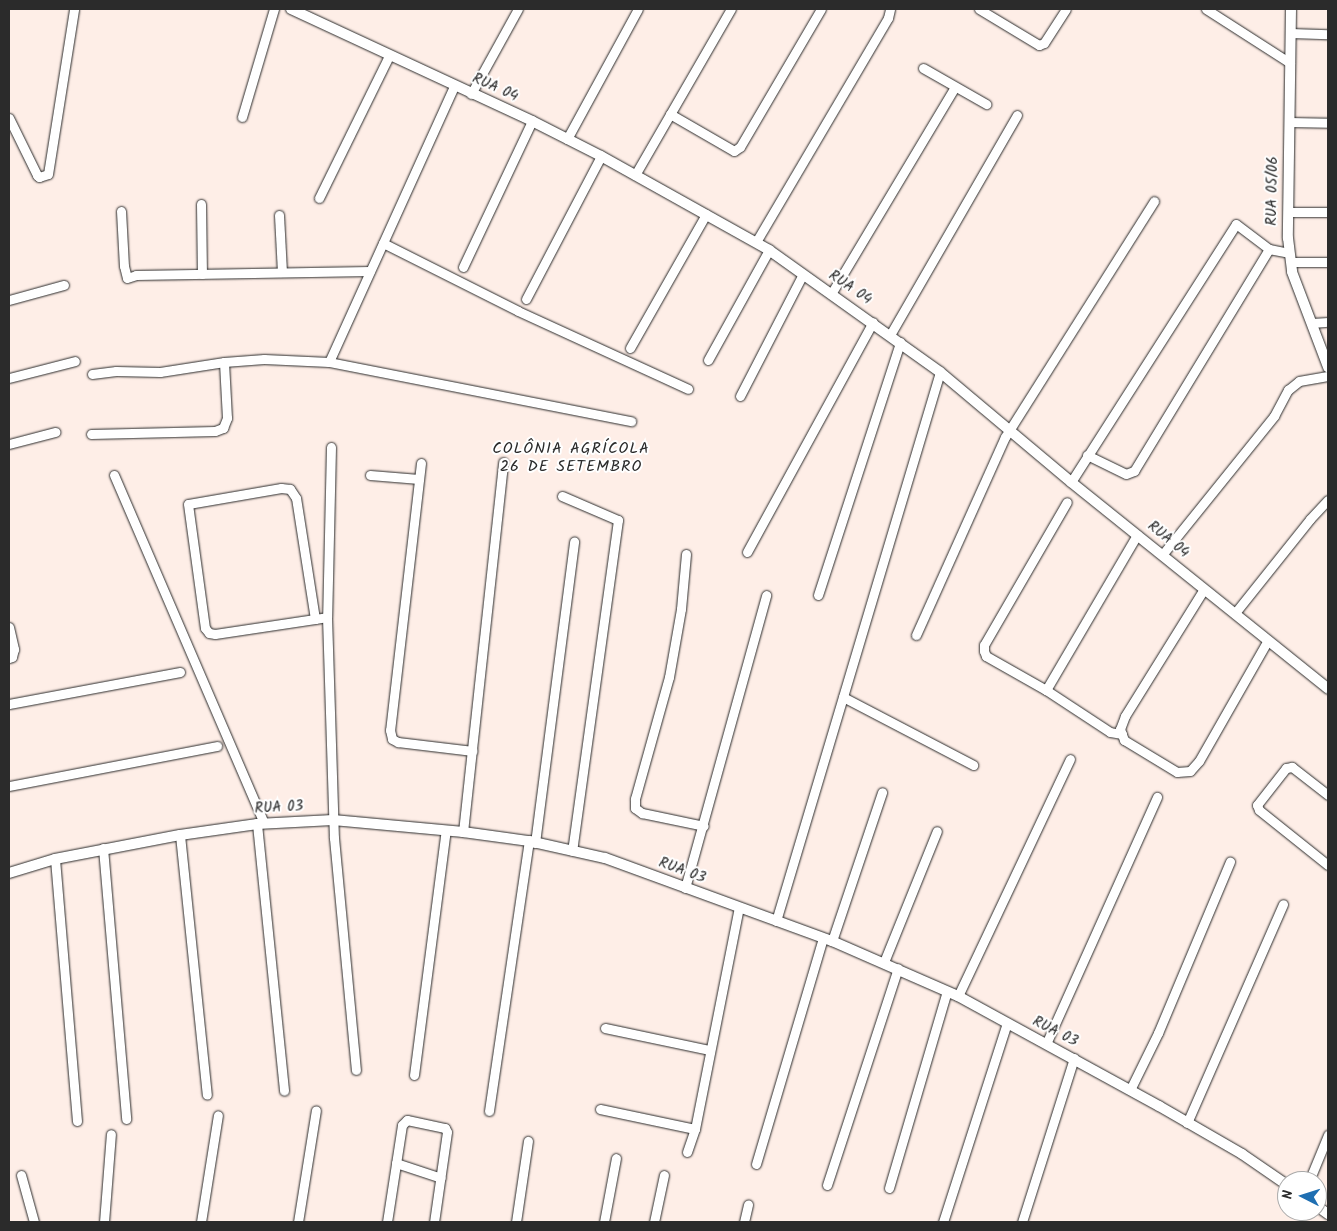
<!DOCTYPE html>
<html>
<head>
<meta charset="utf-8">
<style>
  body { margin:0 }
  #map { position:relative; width:1337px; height:1231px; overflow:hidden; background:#feeee7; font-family:Kalam,sans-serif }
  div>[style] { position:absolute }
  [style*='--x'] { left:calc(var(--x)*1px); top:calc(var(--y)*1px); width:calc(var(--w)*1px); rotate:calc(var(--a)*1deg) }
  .roads { filter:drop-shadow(0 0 1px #2b2b2b) drop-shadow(0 0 1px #2b2b2b) }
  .minor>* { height:9px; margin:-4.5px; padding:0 4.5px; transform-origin:4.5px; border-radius:4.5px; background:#fff }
  .tertiary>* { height:10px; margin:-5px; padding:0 5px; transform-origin:5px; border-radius:5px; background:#fff }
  span { translate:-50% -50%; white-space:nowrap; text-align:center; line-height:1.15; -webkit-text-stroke:4px #fff; paint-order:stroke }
  .street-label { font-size:15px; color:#2b2b2b }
  .neighbourhood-label { font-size:16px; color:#2b2b2b; letter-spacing:1px }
  .frame { position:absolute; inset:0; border:10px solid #2b2b2b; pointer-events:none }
  .north { position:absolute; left:1277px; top:1171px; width:50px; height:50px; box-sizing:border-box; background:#fff; border:1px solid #aaa; border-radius:50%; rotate:275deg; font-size:14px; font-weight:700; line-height:20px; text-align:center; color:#2b2b2b }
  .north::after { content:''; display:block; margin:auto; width:18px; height:22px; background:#1f6fb2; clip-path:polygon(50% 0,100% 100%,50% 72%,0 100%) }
</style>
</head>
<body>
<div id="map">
  <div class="roads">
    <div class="minor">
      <div style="--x:979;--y:9;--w:70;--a:31"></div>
      <div style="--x:1039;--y:45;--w:5;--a:-22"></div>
      <div style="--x:1044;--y:43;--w:40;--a:-57.1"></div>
      <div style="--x:1206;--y:9;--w:100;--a:32.7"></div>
      <div style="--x:1290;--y:33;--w:38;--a:2"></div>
      <div style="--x:923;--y:68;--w:73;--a:29.7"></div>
      <div style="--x:471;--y:94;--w:97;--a:-61.1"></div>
      <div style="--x:670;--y:114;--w:74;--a:30"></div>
      <div style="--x:734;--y:151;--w:7;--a:-34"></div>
      <div style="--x:740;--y:147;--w:160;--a:-59.6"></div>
      <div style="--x:242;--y:117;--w:113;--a:-73.5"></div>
      <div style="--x:9;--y:118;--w:64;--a:63.8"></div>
      <div style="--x:37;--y:175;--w:3;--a:45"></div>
      <div style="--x:39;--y:177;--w:9;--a:-18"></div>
      <div style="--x:48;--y:174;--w:167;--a:-81"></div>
      <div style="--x:1289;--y:122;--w:39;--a:1"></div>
      <div style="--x:567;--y:139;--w:148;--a:-61.4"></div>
      <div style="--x:635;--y:175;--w:192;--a:-60"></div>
      <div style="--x:319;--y:198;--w:158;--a:-63.8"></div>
      <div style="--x:201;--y:204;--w:70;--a:89.2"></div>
      <div style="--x:121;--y:211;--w:55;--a:86.9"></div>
      <div style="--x:124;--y:266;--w:12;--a:76"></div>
      <div style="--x:127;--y:278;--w:9;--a:-18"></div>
      <div style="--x:136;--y:275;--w:234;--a:-1"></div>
      <div style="--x:1288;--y:212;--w:40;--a:0"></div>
      <div style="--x:279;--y:215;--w:57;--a:87"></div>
      <div style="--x:756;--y:242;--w:260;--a:-59.5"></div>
      <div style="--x:888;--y:18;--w:9;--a:-77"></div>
      <div style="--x:383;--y:243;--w:151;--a:26.7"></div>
      <div style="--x:518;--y:311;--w:187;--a:24.6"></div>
      <div style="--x:1291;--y:262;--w:37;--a:0"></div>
      <div style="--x:463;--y:267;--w:161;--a:-64.7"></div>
      <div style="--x:831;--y:294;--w:241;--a:-59.1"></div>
      <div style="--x:526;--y:299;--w:161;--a:-62.3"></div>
      <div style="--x:9;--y:300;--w:57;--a:-15.3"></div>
      <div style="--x:1312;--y:323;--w:16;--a:-4"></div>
      <div style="--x:890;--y:335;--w:254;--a:-60"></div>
      <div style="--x:630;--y:348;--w:154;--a:-60.4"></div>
      <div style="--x:708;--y:360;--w:126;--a:-61"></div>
      <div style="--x:329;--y:362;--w:302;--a:-65.6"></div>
      <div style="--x:92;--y:374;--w:24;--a:-7"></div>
      <div style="--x:116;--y:371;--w:44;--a:1.3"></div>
      <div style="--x:160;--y:372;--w:65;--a:-8.9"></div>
      <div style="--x:224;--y:362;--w:40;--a:-4.3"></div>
      <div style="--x:264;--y:359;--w:65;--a:2.6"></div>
      <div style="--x:329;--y:362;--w:308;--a:11.1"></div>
      <div style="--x:9;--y:378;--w:68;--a:-14.4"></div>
      <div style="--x:740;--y:396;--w:137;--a:-62.7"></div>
      <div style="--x:91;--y:434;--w:124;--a:-1.4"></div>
      <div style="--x:215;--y:431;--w:9;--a:-21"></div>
      <div style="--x:223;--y:428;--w:11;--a:-68"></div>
      <div style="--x:227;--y:418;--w:56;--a:-93.1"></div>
      <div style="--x:9;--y:444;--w:48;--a:-14.6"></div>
      <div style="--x:331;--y:447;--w:170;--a:91.3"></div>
      <div style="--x:327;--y:617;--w:221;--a:88.2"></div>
      <div style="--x:334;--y:838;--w:233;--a:84.6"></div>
      <div style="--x:1087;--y:455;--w:43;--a:26"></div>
      <div style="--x:1126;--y:474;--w:9;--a:-21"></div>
      <div style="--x:1134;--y:471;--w:260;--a:-58.7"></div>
      <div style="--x:421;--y:463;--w:269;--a:96.6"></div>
      <div style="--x:390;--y:730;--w:9;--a:77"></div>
      <div style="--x:392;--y:739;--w:7;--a:27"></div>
      <div style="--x:398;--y:742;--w:75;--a:6.9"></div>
      <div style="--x:114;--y:475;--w:379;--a:66.7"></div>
      <div style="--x:370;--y:475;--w:49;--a:4.7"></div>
      <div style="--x:1071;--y:482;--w:306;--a:-57.4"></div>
      <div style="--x:1236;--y:224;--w:41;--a:37.1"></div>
      <div style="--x:1269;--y:249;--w:20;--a:11"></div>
      <div style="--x:562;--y:496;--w:61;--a:23.2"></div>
      <div style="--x:618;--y:520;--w:334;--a:97.9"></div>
      <div style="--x:747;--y:552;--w:262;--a:-61.3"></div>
      <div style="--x:686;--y:554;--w:55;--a:95.2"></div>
      <div style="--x:681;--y:609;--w:69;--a:100"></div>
      <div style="--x:669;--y:677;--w:127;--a:105.6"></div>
      <div style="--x:635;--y:799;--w:9;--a:90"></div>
      <div style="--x:635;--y:808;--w:9;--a:36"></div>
      <div style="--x:642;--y:813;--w:63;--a:11.8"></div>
      <div style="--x:1162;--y:555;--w:179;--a:-51.1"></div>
      <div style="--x:1274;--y:416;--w:30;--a:-62"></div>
      <div style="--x:1288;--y:390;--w:14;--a:-39"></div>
      <div style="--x:1299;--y:381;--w:29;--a:-10"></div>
      <div style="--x:1204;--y:589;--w:150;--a:121.9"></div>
      <div style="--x:1125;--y:716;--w:14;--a:111"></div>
      <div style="--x:1120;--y:729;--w:12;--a:70"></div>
      <div style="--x:1124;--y:740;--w:62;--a:31.1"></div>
      <div style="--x:1177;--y:772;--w:13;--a:-4"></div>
      <div style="--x:1190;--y:771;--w:13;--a:-48"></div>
      <div style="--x:1199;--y:761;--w:139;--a:-60.3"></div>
      <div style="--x:818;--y:595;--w:266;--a:-72"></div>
      <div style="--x:1235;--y:613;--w:120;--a:-51.4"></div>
      <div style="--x:1310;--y:519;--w:26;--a:-47"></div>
      <div style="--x:315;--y:619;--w:122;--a:-98.9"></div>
      <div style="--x:296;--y:498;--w:11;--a:-124"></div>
      <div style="--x:290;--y:489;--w:9;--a:-174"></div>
      <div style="--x:281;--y:488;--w:94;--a:170.2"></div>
      <div style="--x:188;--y:504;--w:125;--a:82.2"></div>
      <div style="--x:205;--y:628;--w:6;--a:51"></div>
      <div style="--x:209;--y:633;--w:6;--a:9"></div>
      <div style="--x:215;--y:634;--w:101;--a:-8.5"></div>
      <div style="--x:315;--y:619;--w:12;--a:-9"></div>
      <div style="--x:9;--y:627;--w:23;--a:77"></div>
      <div style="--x:14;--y:649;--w:8;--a:104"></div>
      <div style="--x:12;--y:657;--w:3;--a:162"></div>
      <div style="--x:916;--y:635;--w:217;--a:-65.8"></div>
      <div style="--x:1005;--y:437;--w:279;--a:-57.7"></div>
      <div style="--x:1046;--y:690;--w:69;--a:-150.5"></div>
      <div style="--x:986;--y:656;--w:5;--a:-112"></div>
      <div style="--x:984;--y:651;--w:6;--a:-90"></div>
      <div style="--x:984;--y:645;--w:165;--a:-59.9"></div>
      <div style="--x:843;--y:697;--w:147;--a:27.6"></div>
      <div style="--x:9;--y:704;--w:174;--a:-10.6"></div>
      <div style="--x:1122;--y:734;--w:12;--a:-171"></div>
      <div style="--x:1110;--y:732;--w:77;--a:-146.7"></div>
      <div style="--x:1046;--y:690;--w:180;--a:-59.6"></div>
      <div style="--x:9;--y:786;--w:212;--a:-10.9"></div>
      <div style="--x:1328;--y:795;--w:46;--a:-142.1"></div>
      <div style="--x:1292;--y:767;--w:6;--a:171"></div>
      <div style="--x:1286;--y:768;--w:47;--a:128.1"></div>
      <div style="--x:1257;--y:805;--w:5;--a:68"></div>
      <div style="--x:1259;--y:810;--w:88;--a:38.6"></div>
      <div style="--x:257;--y:824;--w:268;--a:84.2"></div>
      <div style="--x:463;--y:832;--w:372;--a:-83.8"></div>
      <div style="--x:180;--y:835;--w:261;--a:84.1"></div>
      <div style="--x:535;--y:843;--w:304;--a:-82.6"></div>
      <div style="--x:103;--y:848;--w:272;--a:85.1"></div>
      <div style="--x:55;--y:859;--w:263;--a:85.2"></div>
      <div style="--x:685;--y:888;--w:304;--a:-74.5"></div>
      <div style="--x:776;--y:921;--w:573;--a:-73.37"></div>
      <div style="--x:832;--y:941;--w:157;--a:-71.4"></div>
      <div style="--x:884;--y:962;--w:141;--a:-68"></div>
      <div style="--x:958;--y:996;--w:262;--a:-64.7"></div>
      <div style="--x:605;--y:1028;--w:106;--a:11.9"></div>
      <div style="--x:1046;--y:1044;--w:271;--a:-65.8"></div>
      <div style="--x:414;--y:1075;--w:247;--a:-82.6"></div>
      <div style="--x:1130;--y:1090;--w:64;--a:-63.8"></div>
      <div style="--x:1158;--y:1033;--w:186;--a:-67.2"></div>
      <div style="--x:600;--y:1109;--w:97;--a:11.9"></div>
      <div style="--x:489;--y:1111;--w:273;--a:-81.6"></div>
      <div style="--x:1187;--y:1123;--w:239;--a:-66.3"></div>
      <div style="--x:687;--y:1152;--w:24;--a:-71"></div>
      <div style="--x:695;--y:1129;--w:226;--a:-78.8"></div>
      <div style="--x:396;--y:1163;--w:47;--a:18.4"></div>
      <div style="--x:756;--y:1164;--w:236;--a:-73.5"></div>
      <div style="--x:21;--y:1175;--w:49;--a:74.5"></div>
      <div style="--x:1309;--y:1181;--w:50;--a:-67.6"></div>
      <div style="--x:827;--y:1185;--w:228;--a:-71.9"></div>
      <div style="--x:889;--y:1188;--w:205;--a:-73.6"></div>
      <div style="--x:104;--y:1222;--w:88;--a:-85.5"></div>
      <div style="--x:201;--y:1222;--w:108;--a:-81"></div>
      <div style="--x:298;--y:1222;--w:113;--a:-80.9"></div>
      <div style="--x:387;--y:1222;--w:98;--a:-81.2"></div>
      <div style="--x:402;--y:1125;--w:7;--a:-45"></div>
      <div style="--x:407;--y:1120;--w:39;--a:12"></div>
      <div style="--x:445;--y:1128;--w:4;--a:63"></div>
      <div style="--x:447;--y:1132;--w:91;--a:98.2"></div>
      <div style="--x:516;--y:1222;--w:82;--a:-81.6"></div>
      <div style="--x:604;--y:1222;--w:65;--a:-79.4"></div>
      <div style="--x:654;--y:1222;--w:48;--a:-78"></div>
      <div style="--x:744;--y:1222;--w:18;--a:-77"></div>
      <div style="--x:943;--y:1222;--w:209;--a:-72.2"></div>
      <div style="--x:1022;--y:1222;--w:172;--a:-72.4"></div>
    </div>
    <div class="tertiary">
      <div style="--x:291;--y:9;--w:266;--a:24.9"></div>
      <div style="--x:532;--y:121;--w:77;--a:26.9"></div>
      <div style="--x:601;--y:156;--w:193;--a:29.2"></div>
      <div style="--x:769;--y:250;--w:210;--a:35.5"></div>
      <div style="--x:940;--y:372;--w:171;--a:40"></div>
      <div style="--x:1071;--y:482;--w:330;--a:38.8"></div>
      <div style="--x:1291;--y:9;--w:229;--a:90.8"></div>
      <div style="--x:1288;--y:238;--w:34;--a:83"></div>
      <div style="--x:1292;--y:272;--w:102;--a:69.2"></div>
      <div style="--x:9;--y:873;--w:48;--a:-16.9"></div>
      <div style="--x:55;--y:859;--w:127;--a:-10.9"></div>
      <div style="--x:180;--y:835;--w:78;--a:-8.1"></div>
      <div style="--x:257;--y:824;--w:76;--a:-3"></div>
      <div style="--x:333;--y:820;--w:131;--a:5.3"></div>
      <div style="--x:463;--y:832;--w:67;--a:7.8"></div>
      <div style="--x:529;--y:841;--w:78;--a:12.6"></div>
      <div style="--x:605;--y:858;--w:242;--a:20.1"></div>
      <div style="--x:832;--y:941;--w:137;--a:23.6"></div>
      <div style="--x:958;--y:996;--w:229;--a:28.7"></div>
      <div style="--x:1159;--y:1106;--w:96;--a:30"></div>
      <div style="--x:1242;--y:1154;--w:55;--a:34.6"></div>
      <div style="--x:1317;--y:1206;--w:14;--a:36"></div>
    </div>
  </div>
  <div class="street-label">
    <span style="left:495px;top:88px;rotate:24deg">RUA 04</span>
    <span style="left:1273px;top:191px;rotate:-89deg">RUA 05/06</span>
    <span style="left:850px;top:288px;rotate:34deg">RUA 04</span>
    <span style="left:1168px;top:540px;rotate:39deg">RUA 04</span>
    <span style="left:279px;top:808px;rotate:-3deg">RUA 03</span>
    <span style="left:682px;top:871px;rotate:20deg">RUA 03</span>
    <span style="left:1055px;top:1032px;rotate:27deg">RUA 03</span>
  </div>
  <div class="neighbourhood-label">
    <span style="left:571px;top:458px">COLÔNIA AGRÍCOLA<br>26 DE SETEMBRO</span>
  </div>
  <div class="frame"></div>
  <div class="north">N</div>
</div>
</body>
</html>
